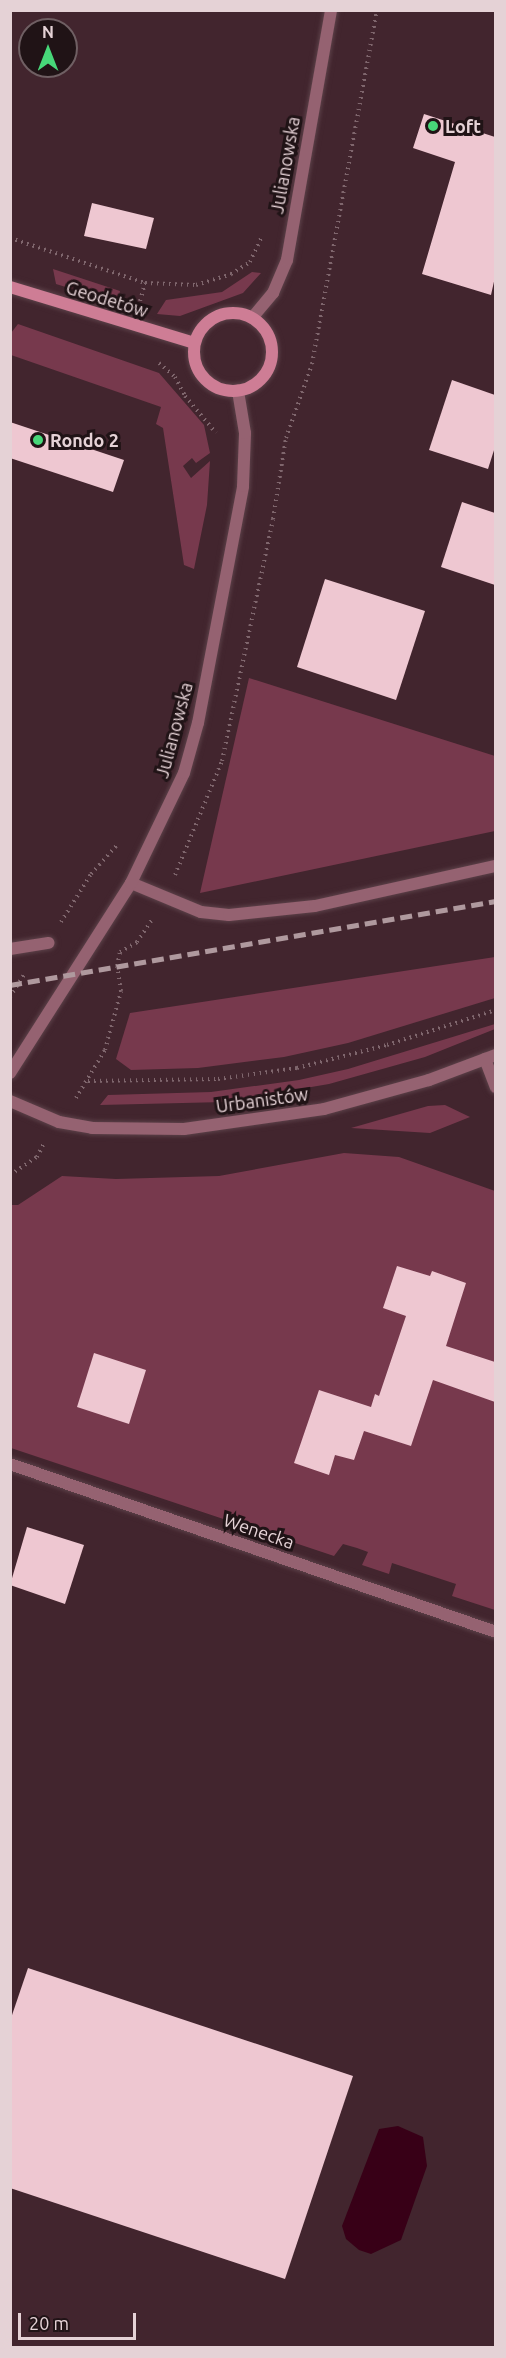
<!DOCTYPE html>
<html>
<head>
<meta charset="utf-8">
<style>
  body { margin:0 }
  #map { position:relative; width:506px; height:2358px; overflow:hidden; background:#42252e; font-family:Ubuntu,sans-serif }
  div>[style] { position:absolute }
  [style*='--x'] { left:calc(var(--x)*1px); top:calc(var(--y)*1px); width:calc(var(--w)*1px); rotate:calc(var(--a)*1deg) }
  .green>* { inset:0; background:#77394d }
  .water>* { inset:0; background:#380017 }
  .building>* { inset:0; background:#eec7d1 }
  .path>* { height:4px; margin-top:-2px; transform-origin:0; background:repeating-linear-gradient(90deg,#7f666d 0 1.5px,transparent 0 6px) }
  .roads { filter:drop-shadow(0 0 2px #5c4149) drop-shadow(0 0 2px #5c4149) }
  .lane>* { height:12px; margin:-6px; padding:0 6px; transform-origin:6px; border-radius:6px; background:#956271 }
  .street>* { height:12px; margin:-6px; padding:0 6px; transform-origin:6px; border-radius:6px; background:#956271 }
  .secondary>* { height:12px; margin:-6px; padding:0 6px; transform-origin:6px; border-radius:6px; background:#ce7d95 }
  .secondary>.ring { margin:-6px; padding:0; box-sizing:content-box; background:none; border:12px solid #ce7d95; border-radius:50% }
  .rail>* { height:4.5px; margin-top:-2.25px; transform-origin:0; background:repeating-linear-gradient(90deg,#af999e 0 12px,transparent 0 18px) }
  .dots>* { width:16px; height:16px; translate:-50% -50%; box-sizing:border-box; border:3px solid #201316; border-radius:50% }
  span { translate:-50% -50%; white-space:nowrap; text-align:center; line-height:1.15; -webkit-text-stroke:6px #201316; paint-order:stroke }
  .poi-label { font-size:18px; color:#e5d2d6; font-weight:700 }
  .left { translate:0 -50%; text-align:left }
  .street-label { font-size:18px; color:#e5d2d6 }
  .frame { position:absolute; inset:0; border:12px solid #e5d2d6; pointer-events:none }
  .north { position:absolute; left:18px; top:18px; width:60px; height:60px; box-sizing:border-box; background:#201316; border:2px solid #6f5f63; border-radius:50%; rotate:0deg; font-size:16px; font-weight:700; line-height:24px; text-align:center; color:#e5d2d6 }
  .north::after { content:''; display:block; margin:auto; width:21px; height:27px; background:#47d779; clip-path:polygon(50% 0,100% 100%,50% 72%,0 100%) }
  .scale { position:absolute; left:18px; top:2313px; width:118px; height:27px; box-sizing:border-box; border:3px solid #e5d2d6; border-top:0; padding-left:8px; font-size:18px; line-height:21px; white-space:nowrap; color:#e5d2d6; -webkit-text-stroke:4px #201316; paint-order:stroke }
</style>
</head>
<body>
<div id="map">
  <div class="green">
    <div style="clip-path:polygon(53px 269px,120px 291px,117px 303px,56px 284px)"></div>
    <div style="clip-path:polygon(252px 272px,261px 273px,243px 293px,180px 316px,157px 314px,166px 300px,222px 292px)"></div>
    <div style="clip-path:polygon(18px 324px,159px 373px,204px 425px,210px 453px,196px 463px,192px 458px,183px 466px,191px 478px,210px 461px,207px 505px,194px 569px,184px 565px,163px 428px,156px 424px,161px 407px,11px 355px,11px 333px)"></div>
    <div style="clip-path:polygon(249px 678px,495px 756px,495px 831px,200px 893px)"></div>
    <div style="clip-path:polygon(495px 957px,495px 998px,348px 1043px,284px 1057px,198px 1068px,131px 1070px,116px 1059px,130px 1013px)"></div>
    <div style="clip-path:polygon(495px 1024px,495px 1029px,425px 1057px,329px 1084px,224px 1102px,100px 1105px,108px 1095px,211px 1092px,299px 1080px,348px 1069px)"></div>
    <div style="clip-path:polygon(445px 1105px,470px 1117px,430px 1133px,351px 1128px,428px 1106px)"></div>
    <div style="clip-path:polygon(344px 1153px,399px 1157px,495px 1191px,495px 1610px,452px 1596px,456px 1584px,392px 1563px,389px 1574px,362px 1565px,368px 1552px,357px 1548px,343px 1544px,334px 1556px,11px 1448px,10px 1205px,18px 1205px,62px 1176px,116px 1179px,219px 1176px)"></div>
  </div>
  <div class="water">
    <div style="clip-path:polygon(398px 2126px,423px 2137px,427px 2166px,401px 2240px,371px 2254px,359px 2250px,346px 2239px,342px 2226px,379px 2129px)"></div>
  </div>
  <div class="building">
    <div style="clip-path:polygon(424px 114px,495px 137px,495px 277px,491px 295px,422px 274px,455px 162px,413px 148px)"></div>
    <div style="clip-path:polygon(92px 203px,154px 218px,146px 249px,84px 236px)"></div>
    <div style="clip-path:polygon(452px 380px,495px 395px,495px 447px,488px 469px,429px 450px)"></div>
    <div style="clip-path:polygon(10px 422px,124px 460px,113px 492px,10px 458px)"></div>
    <div style="clip-path:polygon(462px 502px,495px 513px,495px 585px,441px 567px)"></div>
    <div style="clip-path:polygon(325px 579px,425px 611px,396px 700px,297px 667px)"></div>
    <div style="clip-path:polygon(397px 1266px,430px 1276px,432px 1271px,466px 1283px,446px 1346px,495px 1362px,495px 1402px,433px 1380px,411px 1446px,364px 1431px,354px 1460px,335px 1455px,329px 1475px,294px 1463px,319px 1390px,371px 1407px,375px 1394px,379px 1396px,406px 1316px,383px 1308px)"></div>
    <div style="clip-path:polygon(94px 1353px,146px 1370px,129px 1424px,77px 1407px)"></div>
    <div style="clip-path:polygon(27px 1527px,84px 1545px,65px 1604px,10px 1585px)"></div>
    <div style="clip-path:polygon(28px 1968px,353px 2076px,285px 2279px,10px 2188px,10px 2021px)"></div>
  </div>
  <div class="path">
    <div style="--x:10;--y:238;--w:142;--a:18.4"></div>
    <div style="--x:140;--y:301;--w:19;--a:-74"></div>
    <div style="--x:145;--y:283;--w:51;--a:2.2"></div>
    <div style="--x:196;--y:285;--w:37;--a:-17"></div>
    <div style="--x:231;--y:274;--w:22;--a:-32"></div>
    <div style="--x:250;--y:262;--w:26;--a:-65"></div>
    <div style="--x:159;--y:363;--w:21;--a:41"></div>
    <div style="--x:175;--y:377;--w:21;--a:62"></div>
    <div style="--x:185;--y:396;--w:48;--a:50"></div>
    <div style="--x:175;--y:875;--w:123;--a:-67.6"></div>
    <div style="--x:222;--y:761;--w:247;--a:-78.1"></div>
    <div style="--x:273;--y:519;--w:82;--a:-80.9"></div>
    <div style="--x:286;--y:438;--w:78;--a:-70.6"></div>
    <div style="--x:312;--y:364;--w:360;--a:-79.6"></div>
    <div style="--x:61;--y:922;--w:57;--a:-58"></div>
    <div style="--x:91;--y:874;--w:40;--a:-48"></div>
    <div style="--x:10;--y:997;--w:26;--a:-58"></div>
    <div style="--x:88;--y:1081;--w:130;--a:-0.9"></div>
    <div style="--x:218;--y:1079;--w:80;--a:-7.9"></div>
    <div style="--x:297;--y:1068;--w:93;--a:-14.3"></div>
    <div style="--x:387;--y:1045;--w:114;--a:-17.8"></div>
    <div style="--x:76;--y:1098;--w:56;--a:-58.9"></div>
    <div style="--x:105;--y:1050;--w:61;--a:-74.8"></div>
    <div style="--x:121;--y:991;--w:25;--a:-99"></div>
    <div style="--x:117;--y:966;--w:14;--a:-78"></div>
    <div style="--x:120;--y:952;--w:20;--a:-30"></div>
    <div style="--x:137;--y:942;--w:29;--a:-56"></div>
    <div style="--x:10;--y:1175;--w:32;--a:-34"></div>
    <div style="--x:37;--y:1157;--w:16;--a:-63"></div>
  </div>
  <div class="roads">
    <div class="lane">
      <div style="--x:131;--y:883;--w:76;--a:22.5"></div>
      <div style="--x:201;--y:912;--w:28;--a:6"></div>
      <div style="--x:229;--y:915;--w:86;--a:-6"></div>
      <div style="--x:315;--y:906;--w:185;--a:-12.5"></div>
      <div style="--x:10;--y:949;--w:39;--a:-9"></div>
    </div>
    <div class="street">
      <div style="--x:252;--y:318;--w:33;--a:-50"></div>
      <div style="--x:273;--y:293;--w:36;--a:-67"></div>
      <div style="--x:287;--y:260;--w:254;--a:-80"></div>
      <div style="--x:485;--y:1059;--w:30;--a:69"></div>
      <div style="--x:10;--y:1073;--w:225;--a:-57.5"></div>
      <div style="--x:131;--y:883;--w:122;--a:-64.3"></div>
      <div style="--x:184;--y:773;--w:52;--a:-74.4"></div>
      <div style="--x:198;--y:723;--w:241;--a:-79.2"></div>
      <div style="--x:243;--y:486;--w:53;--a:-87.8"></div>
      <div style="--x:245;--y:433;--w:43;--a:-99.5"></div>
      <div style="--x:10;--y:1101;--w:53;--a:23.2"></div>
      <div style="--x:59;--y:1122;--w:34;--a:10"></div>
      <div style="--x:92;--y:1128;--w:92;--a:0.6"></div>
      <div style="--x:184;--y:1129;--w:141;--a:-8.1"></div>
      <div style="--x:324;--y:1109;--w:109;--a:-15.4"></div>
      <div style="--x:429;--y:1080;--w:72;--a:-20.5"></div>
      <div style="--x:10;--y:1464;--w:514;--a:19.07"></div>
    </div>
    <div class="secondary">
      <div style="--x:10;--y:287;--w:192;--a:16.9"></div>
      <div class="ring" style="left:194px;top:313px;width:66px;height:66px"></div>
    </div>
  </div>
  <div class="rail">
    <div style="--x:10;--y:985;--w:493;--a:-9.8"></div>
  </div>
  <div class="dots">
    <div style="left:433px;top:126px;background:#47d779"></div>
    <div style="left:38px;top:440px;background:#47d779"></div>
  </div>
  <div class="poi-label">
    <span class="left" style="left:445px;top:126px">Loft</span>
    <span class="left" style="left:50px;top:440px">Rondo 2</span>
  </div>
  <div class="street-label">
    <span style="left:285px;top:165px;rotate:-80deg">Julianowska</span>
    <span style="left:107px;top:299px;rotate:17deg">Geodetów</span>
    <span style="left:174px;top:730px;rotate:-75deg">Julianowska</span>
    <span style="left:262px;top:1100px;rotate:-8deg">Urbanistów</span>
    <span style="left:259px;top:1531px;rotate:19deg">Wenecka</span>
  </div>
  <div class="frame"></div>
  <div class="north">N</div>
  <div class="scale">20 m</div>
</div>
</body>
</html>
